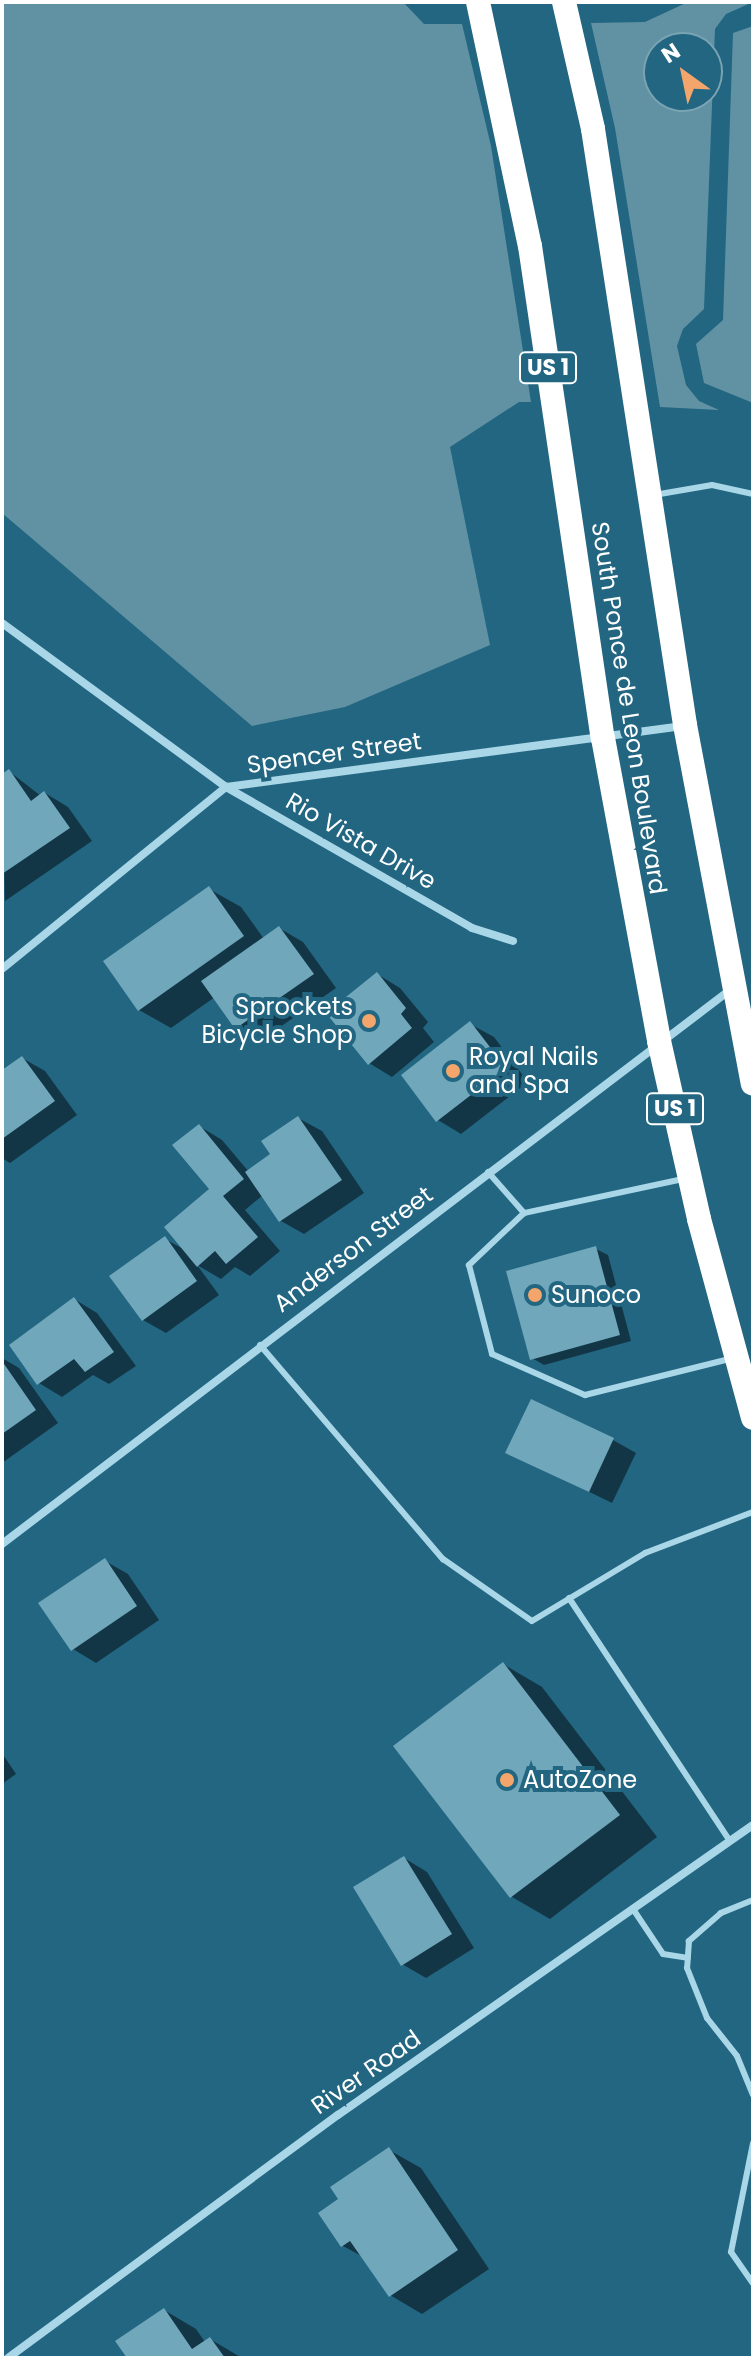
<!DOCTYPE html>
<html>
<head>
<meta charset="utf-8">
<style>
  body { margin:0 }
  #map { position:relative; width:755px; height:2360px; overflow:hidden; background:#226681; font-family:Poppins,sans-serif }
  div>[style] { position:absolute }
  [style*='--x'] { left:calc(var(--x)*1px); top:calc(var(--y)*1px); width:calc(var(--w)*1px); rotate:calc(var(--a)*1deg) }
  .water>* { inset:0; background:#6192a4 }
  .shadow>* { inset:0; background:#0007 }
  .building>* { inset:0; background:#70a7bb }
  .lane>* { height:6px; margin:-3px; padding:0 3px; transform-origin:3px; border-radius:3px; background:#a9d7e8 }
  .street>* { height:8px; margin:-4px; padding:0 4px; transform-origin:4px; border-radius:4px; background:#a9d7e8 }
  .highway>* { height:24px; margin:-12px; padding:0 12px; transform-origin:12px; border-radius:12px; background:#fff }
  .dots>* { width:22px; height:22px; translate:-50% -50%; box-sizing:border-box; border:4px solid #226681; border-radius:50% }
  span { translate:-50% -50%; white-space:nowrap; text-align:center; line-height:1.15; -webkit-text-stroke:8px #226681; paint-order:stroke }
  .shield-label span { padding:2px 6px; background:#226681; border:2px solid; border-radius:6px; -webkit-text-stroke-width:0 }
  .shield-label { font-size:22px; color:#fff; font-weight:700 }
  .street-label { font-size:24px; color:#fff }
  .poi-label { font-size:24px; color:#fff }
  .right { translate:-100% -50%; text-align:right }
  .left { translate:0 -50%; text-align:left }
  .frame { position:absolute; inset:0; border:4px solid #fff; pointer-events:none }
  .north { position:absolute; left:643px; top:32px; width:80px; height:80px; box-sizing:border-box; background:#226681; border:2px solid #7aa3b3; border-radius:50%; rotate:327deg; font-size:22px; font-weight:700; line-height:32px; text-align:center; color:#fff }
  .north::after { content:''; display:block; margin:auto; width:28px; height:36px; background:#f3a56b; clip-path:polygon(50% 0,100% 100%,50% 72%,0 100%) }
</style>
</head>
<body>
<div id="map">
  <div class="water">
    <div style="clip-path:polygon(2px 2px,403px 2px,424px 24px,462px 24px,491px 146px,531px 402px,519px 402px,450px 447px,490px 645px,345px 707px,252px 726px,2px 513px)"></div>
    <div style="clip-path:polygon(evenodd,688px 2px,753px 2px,726px 14px,715px 29px,704px 309px,683px 329px,677px 346px,686px 385px,699px 401px,719px 410px,660px 407px,615px 128px,591px 23px,645px 22px,688px 2px,659px 48px,707px 48px,707px 96px,659px 96px,659px 48px)"></div>
    <div style="clip-path:polygon(753px 26px,753px 403px,704px 383px,696px 344px,723px 320px,733px 33px)"></div>
  </div>
  <div class="shadow">
    <div style="clip-path:polygon(10px 772px,41px 796px,45px 793px,68px 807px,92px 841px,5px 901px,2px 777px)"></div>
    <div style="clip-path:polygon(209px 889px,241px 907px,264px 939px,279px 928px,303px 942px,336px 988px,260px 1041px,237px 1028px,215px 997px,171px 1028px,139px 1010px)"></div>
    <div style="clip-path:polygon(377px 974px,400px 988px,428px 1022px,423px 1028px,434px 1042px,392px 1077px,369px 1063px)"></div>
    <div style="clip-path:polygon(470px 1024px,494px 1037px,528px 1082px,461px 1134px,438px 1120px)"></div>
    <div style="clip-path:polygon(22px 1058px,45px 1071px,77px 1115px,10px 1163px,2px 1158px,2px 1073px)"></div>
    <div style="clip-path:polygon(298px 1118px,322px 1131px,364px 1193px,304px 1234px,281px 1221px,263px 1195px,245px 1210px,280px 1251px,250px 1276px,235px 1267px,221px 1279px,197px 1265px,219px 1295px,166px 1333px,143px 1320px,165px 1239px,185px 1250px,212px 1190px,199px 1126px,222px 1140px,249px 1172px,273px 1155px)"></div>
    <div style="clip-path:polygon(596px 1249px,608px 1255px,631px 1341px,544px 1365px,532px 1358px)"></div>
    <div style="clip-path:polygon(74px 1299px,97px 1313px,136px 1366px,109px 1384px,93px 1375px,62px 1397px,39px 1383px)"></div>
    <div style="clip-path:polygon(2px 1358px,19px 1368px,58px 1423px,2px 1463px)"></div>
    <div style="clip-path:polygon(613px 1440px,636px 1453px,612px 1503px,508px 1452px)"></div>
    <div style="clip-path:polygon(105px 1561px,128px 1574px,159px 1620px,96px 1663px,73px 1649px)"></div>
    <div style="clip-path:polygon(503px 1664px,542px 1687px,657px 1837px,550px 1919px,512px 1897px)"></div>
    <div style="clip-path:polygon(2px 1753px,16px 1774px,2px 1784px)"></div>
    <div style="clip-path:polygon(404px 1858px,427px 1872px,474px 1948px,426px 1978px,402px 1964px)"></div>
    <div style="clip-path:polygon(389px 2150px,421px 2168px,489px 2269px,422px 2314px,390px 2295px,365px 2258px,343px 2246px,340px 2200px)"></div>
    <div style="clip-path:polygon(164px 2310px,196px 2329px,205px 2342px,210px 2339px,242px 2358px,130px 2358px)"></div>
  </div>
  <div class="building">
    <div style="clip-path:polygon(9px 769px,31px 801px,44px 791px,70px 828px,2px 874px,2px 774px)"></div>
    <div style="clip-path:polygon(209px 886px,244px 936px,138px 1011px,103px 961px)"></div>
    <div style="clip-path:polygon(279px 926px,314px 974px,235px 1029px,201px 981px)"></div>
    <div style="clip-path:polygon(377px 972px,406px 1008px,401px 1014px,412px 1028px,368px 1065px,326px 1013px)"></div>
    <div style="clip-path:polygon(470px 1021px,506px 1068px,436px 1122px,401px 1075px)"></div>
    <div style="clip-path:polygon(22px 1056px,55px 1101px,2px 1139px,2px 1070px)"></div>
    <div style="clip-path:polygon(298px 1116px,342px 1180px,279px 1222px,245px 1172px,270px 1154px,261px 1141px)"></div>
    <div style="clip-path:polygon(199px 1124px,244px 1179px,223px 1196px,258px 1237px,226px 1264px,215px 1251px,197px 1267px,164px 1227px,209px 1189px,172px 1145px)"></div>
    <div style="clip-path:polygon(165px 1236px,197px 1281px,142px 1321px,109px 1276px)"></div>
    <div style="clip-path:polygon(596px 1246px,620px 1335px,530px 1360px,506px 1271px)"></div>
    <div style="clip-path:polygon(74px 1297px,114px 1352px,85px 1372px,74px 1359px,37px 1385px,9px 1345px)"></div>
    <div style="clip-path:polygon(2px 1361px,36px 1410px,2px 1434px)"></div>
    <div style="clip-path:polygon(531px 1399px,614px 1438px,589px 1492px,505px 1453px)"></div>
    <div style="clip-path:polygon(105px 1558px,137px 1606px,71px 1651px,38px 1603px)"></div>
    <div style="clip-path:polygon(503px 1662px,620px 1815px,510px 1898px,393px 1746px)"></div>
    <div style="clip-path:polygon(404px 1856px,452px 1934px,401px 1966px,353px 1887px)"></div>
    <div style="clip-path:polygon(389px 2147px,458px 2250px,389px 2297px,350px 2241px,341px 2247px,318px 2213px,338px 2199px,330px 2187px)"></div>
    <div style="clip-path:polygon(164px 2308px,192px 2349px,210px 2337px,225px 2358px,127px 2358px,115px 2341px)"></div>
  </div>
  <div class="lane">
    <div style="--x:654;--y:495;--w:59;--a:-9.8"></div>
    <div style="--x:712;--y:485;--w:42;--a:12.4"></div>
    <div style="--x:488;--y:1172;--w:55;--a:48.7"></div>
    <div style="--x:683;--y:1179;--w:163;--a:167.9"></div>
    <div style="--x:524;--y:1213;--w:76;--a:136.6"></div>
    <div style="--x:469;--y:1265;--w:92;--a:75.5"></div>
    <div style="--x:492;--y:1354;--w:102;--a:23.8"></div>
    <div style="--x:585;--y:1395;--w:153;--a:-14"></div>
    <div style="--x:260;--y:1345;--w:282;--a:49.5"></div>
    <div style="--x:443;--y:1559;--w:108;--a:34.9"></div>
    <div style="--x:532;--y:1621;--w:132;--a:-31"></div>
    <div style="--x:645;--y:1553;--w:116;--a:-20.8"></div>
    <div style="--x:569;--y:1598;--w:291;--a:56.5"></div>
    <div style="--x:753;--y:1900;--w:35;--a:158"></div>
    <div style="--x:721;--y:1913;--w:43;--a:138.8"></div>
    <div style="--x:689;--y:1941;--w:27;--a:94"></div>
    <div style="--x:687;--y:1968;--w:54;--a:68.2"></div>
    <div style="--x:707;--y:2018;--w:48;--a:51.7"></div>
    <div style="--x:737;--y:2056;--w:42;--a:67.7"></div>
    <div style="--x:633;--y:1909;--w:54;--a:56.3"></div>
    <div style="--x:663;--y:1954;--w:25;--a:9"></div>
    <div style="--x:753;--y:2143;--w:111;--a:101.4"></div>
    <div style="--x:731;--y:2252;--w:39;--a:55"></div>
  </div>
  <div class="street">
    <div style="--x:2;--y:623;--w:278;--a:36.2"></div>
    <div style="--x:226;--y:787;--w:284;--a:29.8"></div>
    <div style="--x:472;--y:928;--w:43;--a:17.6"></div>
    <div style="--x:2;--y:969;--w:289;--a:-39.1"></div>
    <div style="--x:226;--y:787;--w:459;--a:-7.6"></div>
    <div style="--x:2;--y:1544;--w:915;--a:-37.27"></div>
    <div style="--x:8;--y:2358;--w:410;--a:-36.4"></div>
    <div style="--x:338;--y:2115;--w:506;--a:-34.95"></div>
  </div>
  <div class="highway">
    <div style="--x:478;--y:2;--w:249;--a:78"></div>
    <div style="--x:530;--y:246;--w:497;--a:81.6"></div>
    <div style="--x:603;--y:738;--w:308;--a:79.5"></div>
    <div style="--x:659;--y:1041;--w:182;--a:77.3"></div>
    <div style="--x:699;--y:1219;--w:206;--a:74.8"></div>
    <div style="--x:564;--y:2;--w:130;--a:77.1"></div>
    <div style="--x:593;--y:129;--w:603;--a:81.22"></div>
    <div style="--x:685;--y:725;--w:365;--a:79.3"></div>
  </div>
  <div class="dots">
    <div style="left:369px;top:1021px;background:#f3a56b"></div>
    <div style="left:453px;top:1071px;background:#f3a56b"></div>
    <div style="left:535px;top:1295px;background:#f3a56b"></div>
    <div style="left:507px;top:1780px;background:#f3a56b"></div>
  </div>
  <div class="shield-label">
    <span style="left:548px;top:368px">US 1</span>
    <span style="left:675px;top:1109px">US 1</span>
  </div>
  <div class="street-label">
    <span style="left:629px;top:708px;rotate:81deg">South Ponce de Leon Boulevard</span>
    <span style="left:334px;top:753px;rotate:-8deg">Spencer Street</span>
    <span style="left:361px;top:841px;rotate:30deg">Rio Vista Drive</span>
    <span style="left:353px;top:1249px;rotate:-37deg">Anderson Street</span>
    <span style="left:366px;top:2072px;rotate:-35deg">River Road</span>
  </div>
  <div class="poi-label">
    <span class="right" style="left:353px;top:1021px">Sprockets<br>Bicycle Shop</span>
    <span class="left" style="left:469px;top:1071px">Royal Nails<br>and Spa</span>
    <span class="left" style="left:551px;top:1295px">Sunoco</span>
    <span class="left" style="left:523px;top:1780px">AutoZone</span>
  </div>
  <div class="frame"></div>
  <div class="north">N</div>
</div>
</body>
</html>
